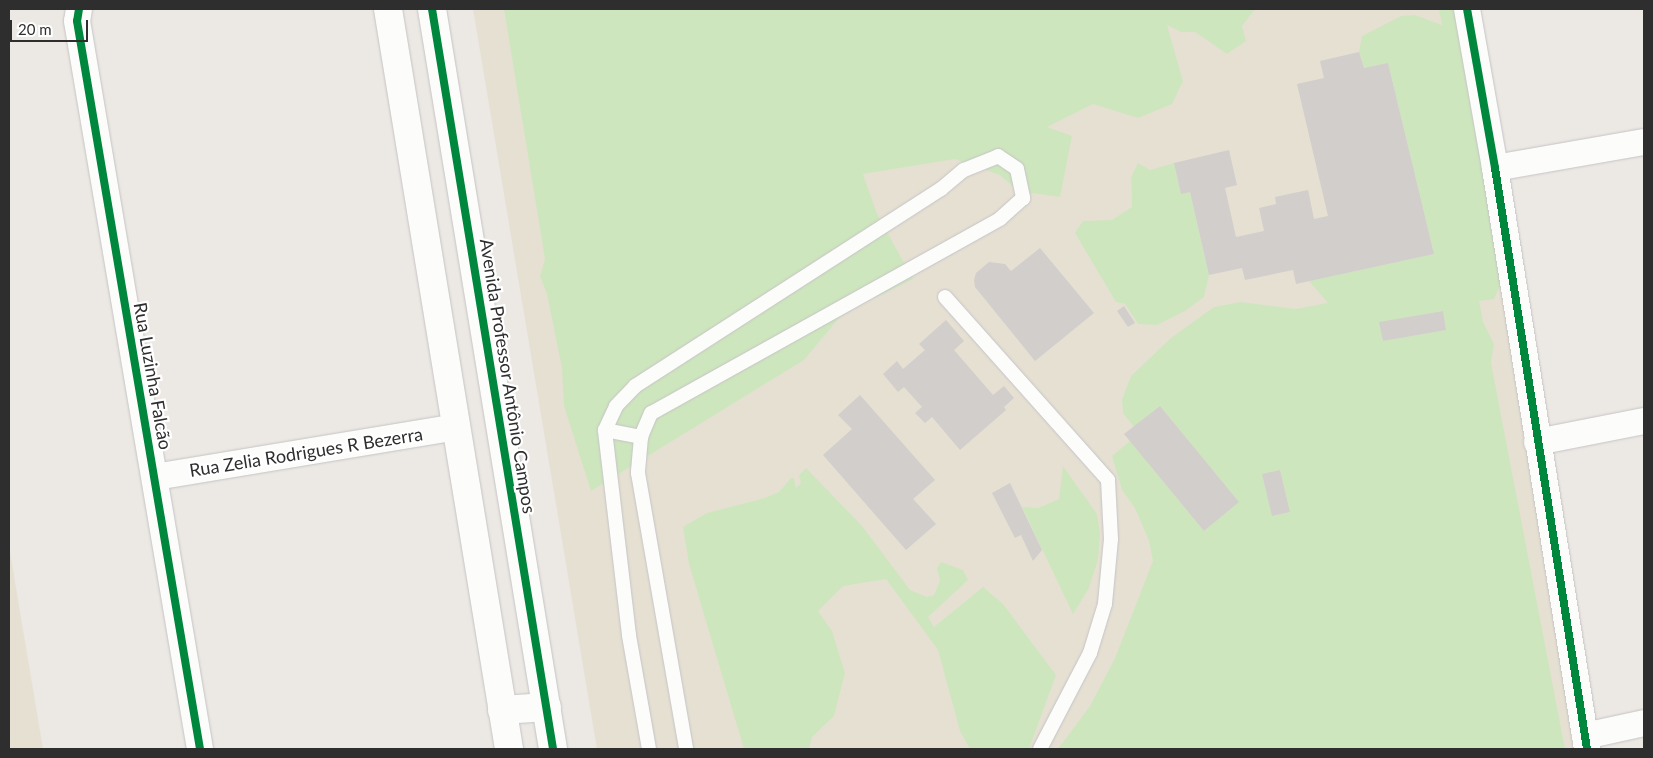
<!DOCTYPE html>
<html>
<head>
<meta charset="utf-8">
<style>
  body { margin:0 }
  #map { position:relative; width:1653px; height:758px; overflow:hidden; background:#ece8e4; font-family:Lato,sans-serif }
  div>[style] { position:absolute }
  [style*='--x'] { left:calc(var(--x)*1px); top:calc(var(--y)*1px); width:calc(var(--w)*1px); rotate:calc(var(--a)*1deg) }
  .education>* { inset:0; background:#e6e0d3 }
  .green>* { inset:0; background:#cee6be }
  .building>* { inset:0; background:#d1cecb }
  .roads { filter:drop-shadow(0 0 1px #c5c4c5) drop-shadow(0 0 1px #c5c4c5) }
  .service>* { height:14px; margin:-7px; padding:0 7px; transform-origin:7px; border-radius:7px; background:#fcfcfb }
  .minor>* { height:26px; margin:-13px; padding:0 13px; transform-origin:13px; border-radius:13px; background:#fcfcfb }
  .tertiary>* { height:28px; margin:-14px; padding:0 14px; transform-origin:14px; border-radius:14px; background:#fcfcfb }
  .cycleway>* { height:8px; margin:-4px; padding:0 4px; transform-origin:4px; border-radius:4px; background:#00873e }
  span { translate:-50% -50%; white-space:nowrap; text-align:center; line-height:1.15; -webkit-text-stroke:4.5px #fff; paint-order:stroke }
  .street-label { font-size:18px; color:#2e2e2e }
  .frame { position:absolute; inset:0; border:10px solid #2e2e2e; pointer-events:none }
  .scale { position:absolute; left:10px; top:20px; width:78px; height:22px; box-sizing:border-box; border:2px solid #2e2e2e; border-top:0; padding-left:6px; font-size:15px; line-height:18px; white-space:nowrap; color:#2e2e2e; -webkit-text-stroke:4px #fff; paint-order:stroke }
</style>
</head>
<body>
<div id="map">
  <div class="education">
    <div style="clip-path:polygon(473px 9px,1456px 9px,1577px 749px,597px 749px)"></div>
    <div style="clip-path:polygon(9px 546px,43px 749px,9px 749px)"></div>
  </div>
  <div class="green">
    <div style="clip-path:polygon(504px 9px,1255px 9px,1242px 26px,1246px 41px,1227px 54px,1195px 32px,1181px 32px,1167px 25px,1183px 81px,1172px 104px,1138px 118px,1093px 104px,1047px 127px,1072px 136px,1060px 197px,1018px 191px,1000px 175px,955px 159px,863px 174px,877px 214px,913px 279px,879px 296px,854px 300px,804px 360px,591px 491px,564px 406px,562px 368px,547px 294px,540px 276px,545px 259px)"></div>
    <div style="clip-path:polygon(evenodd,1439px 9px,1456px 9px,1501px 283px,1494px 299px,1479px 301px,1483px 322px,1494px 344px,1491px 363px,1565px 749px,1058px 749px,1090px 706px,1115px 658px,1153px 561px,1149px 541px,1135px 508px,1122px 490px,1112px 456px,1130px 441px,1204px 531px,1239px 502px,1160px 406px,1134px 427px,1123px 413px,1122px 400px,1131px 376px,1171px 338px,1214px 307px,1240px 302px,1296px 309px,1328px 303px,1309px 281px,1434px 254px,1388px 63px,1364px 68px,1359px 52px,1362px 36px,1401px 16px,1415px 15px,1442px 25px,1439px 9px,1443px 311px,1446px 330px,1383px 341px,1380px 322px,1443px 311px,1439px 9px,1280px 470px,1290px 512px,1273px 516px,1262px 474px,1280px 470px)"></div>
    <div style="clip-path:polygon(1138px 163px,1150px 170px,1174px 163px,1181px 193px,1190px 192px,1209px 275px,1204px 297px,1185px 311px,1157px 325px,1138px 324px,1125px 304px,1116px 302px,1075px 233px,1083px 221px,1112px 220px,1132px 207px,1131px 177px)"></div>
    <div style="clip-path:polygon(1063px 466px,1097px 514px,1100px 533px,1098px 560px,1088px 590px,1073px 614px,1022px 507px,1038px 508px,1059px 499px)"></div>
    <div style="clip-path:polygon(806px 468px,862px 526px,910px 590px,927px 597px,934px 595px,940px 581px,937px 568px,941px 562px,963px 570px,968px 580px,928px 617px,934px 627px,983px 587px,1003px 604px,1056px 675px,1029px 749px,970px 749px,960px 731px,938px 650px,886px 579px,843px 586px,818px 611px,832px 631px,845px 673px,834px 716px,812px 737px,809px 749px,744px 749px,689px 564px,683px 527px,707px 513px,765px 498px,779px 492px,791px 478px,794px 478px,796px 488px,801px 483px,799px 475px)"></div>
  </div>
  <div class="building">
    <div style="clip-path:polygon(1359px 52px,1364px 68px,1388px 63px,1434px 254px,1296px 284px,1293px 270px,1245px 280px,1242px 268px,1209px 275px,1190px 192px,1181px 194px,1174px 163px,1229px 150px,1237px 185px,1225px 188px,1236px 237px,1264px 231px,1259px 208px,1276px 204px,1275px 197px,1308px 190px,1314px 219px,1328px 216px,1297px 84px,1324px 78px,1320px 61px)"></div>
    <div style="clip-path:polygon(1040px 248px,1094px 313px,1035px 361px,975px 287px,974px 280px,976px 273px,989px 262px,1005px 264px,1011px 271px)"></div>
    <div style="clip-path:polygon(1124px 306px,1135px 323px,1128px 327px,1117px 311px)"></div>
    <div style="clip-path:polygon(1443px 311px,1446px 330px,1383px 341px,1379px 322px)"></div>
    <div style="clip-path:polygon(946px 320px,964px 341px,954px 350px,993px 395px,1004px 386px,1014px 398px,1004px 407px,1006px 410px,960px 450px,932px 417px,925px 423px,915px 413px,922px 407px,904px 387px,898px 392px,883px 374px,897px 361px,903px 369px,925px 350px,919px 344px)"></div>
    <div style="clip-path:polygon(860px 395px,935px 480px,913px 499px,936px 524px,906px 550px,823px 455px,852px 429px,838px 415px)"></div>
    <div style="clip-path:polygon(1160px 406px,1239px 502px,1204px 531px,1124px 434px)"></div>
    <div style="clip-path:polygon(1280px 470px,1290px 512px,1272px 516px,1262px 474px)"></div>
    <div style="clip-path:polygon(1010px 483px,1042px 550px,1033px 561px,1021px 535px,1015px 538px,992px 493px)"></div>
  </div>
  <div class="roads">
    <div class="service">
      <div style="--x:945;--y:297;--w:245;--a:48.3"></div>
      <div style="--x:1108;--y:480;--w:59;--a:87.1"></div>
      <div style="--x:1111;--y:539;--w:65;--a:95.3"></div>
      <div style="--x:1105;--y:604;--w:51;--a:107"></div>
      <div style="--x:1090;--y:653;--w:108;--a:117.5"></div>
      <div style="--x:605;--y:430;--w:37;--a:11"></div>
      <div style="--x:649;--y:749;--w:116;--a:-100"></div>
      <div style="--x:629;--y:635;--w:206;--a:-96.7"></div>
      <div style="--x:605;--y:430;--w:26;--a:-65"></div>
      <div style="--x:616;--y:406;--w:28;--a:-46"></div>
      <div style="--x:635;--y:386;--w:364;--a:-32.8"></div>
      <div style="--x:941;--y:189;--w:30;--a:-40"></div>
      <div style="--x:964;--y:170;--w:37;--a:-22"></div>
      <div style="--x:998;--y:156;--w:23;--a:34"></div>
      <div style="--x:1017;--y:169;--w:30;--a:78"></div>
      <div style="--x:1023;--y:198;--w:31;--a:138"></div>
      <div style="--x:1000;--y:219;--w:399;--a:150.9"></div>
      <div style="--x:651;--y:413;--w:26;--a:113"></div>
      <div style="--x:641;--y:437;--w:36;--a:95"></div>
      <div style="--x:638;--y:473;--w:280;--a:80.1"></div>
    </div>
    <div class="minor">
      <div style="--x:79;--y:9;--w:12;--a:99"></div>
      <div style="--x:77;--y:21;--w:738;--a:80.41"></div>
      <div style="--x:1467;--y:9;--w:161;--a:80"></div>
      <div style="--x:1495;--y:168;--w:588;--a:81"></div>
      <div style="--x:1495;--y:168;--w:151;--a:-9.9"></div>
      <div style="--x:1537;--y:442;--w:109;--a:-11.1"></div>
      <div style="--x:155;--y:477;--w:306;--a:-9.4"></div>
      <div style="--x:1585;--y:736;--w:60;--a:-12.4"></div>
    </div>
    <div class="tertiary">
      <div style="--x:388;--y:9;--w:750;--a:80.71"></div>
      <div style="--x:432;--y:9;--w:750;--a:80.71"></div>
      <div style="--x:502;--y:710;--w:45;--a:-3.8"></div>
    </div>
  </div>
  <div class="cycleway">
    <div style="--x:79;--y:9;--w:12;--a:99"></div>
    <div style="--x:77;--y:21;--w:738;--a:80.41"></div>
    <div style="--x:432;--y:9;--w:750;--a:80.71"></div>
    <div style="--x:1467;--y:9;--w:161;--a:80"></div>
    <div style="--x:1495;--y:168;--w:588;--a:81"></div>
  </div>
  <div class="street-label">
    <span style="left:153px;top:376px;rotate:80deg">Rua Luzinha Falcão</span>
    <span style="left:508px;top:376px;rotate:81deg">Avenida Professor Antônio Campos</span>
    <span style="left:306px;top:452px;rotate:-9deg">Rua Zelia Rodrigues R Bezerra</span>
  </div>
  <div class="frame"></div>
  <div class="scale">20 m</div>
</div>
</body>
</html>
